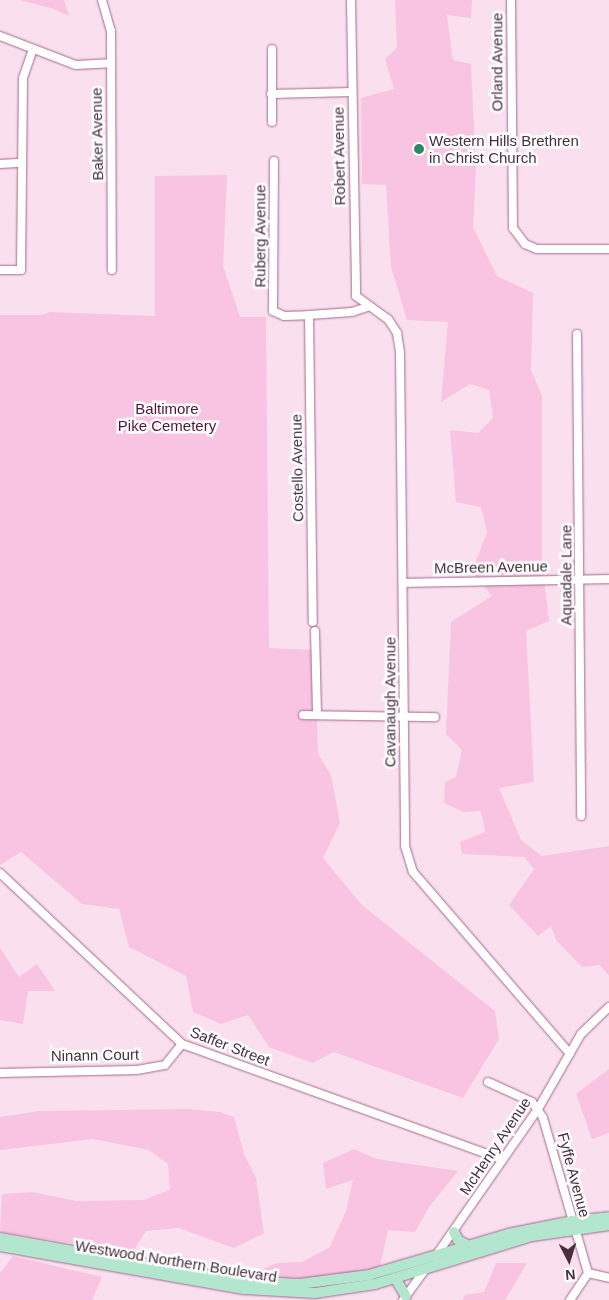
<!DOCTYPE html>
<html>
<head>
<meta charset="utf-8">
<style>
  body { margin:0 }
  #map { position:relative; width:609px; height:1300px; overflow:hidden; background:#fae0ef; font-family:Arial,sans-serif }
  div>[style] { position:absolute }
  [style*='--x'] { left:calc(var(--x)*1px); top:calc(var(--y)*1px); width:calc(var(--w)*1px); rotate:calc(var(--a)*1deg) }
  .green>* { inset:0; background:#f8c4e2 }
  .roads { filter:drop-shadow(0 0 1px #a56a8d) drop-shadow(0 0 1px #a56a8d) }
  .minor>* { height:8px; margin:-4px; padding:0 4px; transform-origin:4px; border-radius:4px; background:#fff }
  .major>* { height:10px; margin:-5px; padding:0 5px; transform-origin:5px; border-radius:5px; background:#b3e6ce }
  .dots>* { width:14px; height:14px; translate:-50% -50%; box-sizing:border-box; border:2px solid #fff; border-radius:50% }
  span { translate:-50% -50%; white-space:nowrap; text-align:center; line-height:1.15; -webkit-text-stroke:5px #fff; paint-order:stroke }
  .street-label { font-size:15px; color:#482f3e }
  .poi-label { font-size:15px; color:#482f3e }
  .left { translate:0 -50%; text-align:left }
  .park-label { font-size:15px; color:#50143d }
  .north { position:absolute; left:544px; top:1235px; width:50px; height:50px; -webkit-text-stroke:4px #fff; paint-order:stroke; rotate:175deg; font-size:14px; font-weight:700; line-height:20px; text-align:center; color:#482f3e }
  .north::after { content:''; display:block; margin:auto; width:18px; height:22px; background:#482f3e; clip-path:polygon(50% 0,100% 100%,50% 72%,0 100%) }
</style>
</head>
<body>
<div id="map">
  <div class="green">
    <div style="clip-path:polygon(19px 0,64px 0,69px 16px,51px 8px)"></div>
    <div style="clip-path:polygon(395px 0,472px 0,471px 18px,447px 15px,453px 60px,471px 64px,476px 171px,473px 227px,497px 276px,533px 293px,531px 370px,542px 396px,542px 565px,549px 621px,526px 631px,534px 782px,499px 788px,521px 840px,542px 856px,609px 846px,609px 976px,600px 965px,582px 967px,556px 940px,551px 926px,538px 936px,509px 905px,534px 869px,524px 857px,462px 854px,460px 842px,485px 832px,481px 811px,463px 812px,444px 803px,445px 782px,456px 777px,462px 750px,446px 734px,451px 622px,492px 596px,472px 572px,487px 532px,481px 507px,456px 502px,450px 430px,478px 433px,493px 418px,489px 390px,470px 384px,441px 402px,448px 322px,407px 320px,391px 267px,386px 185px,362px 184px,361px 98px,394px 89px,385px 59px,397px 48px)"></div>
    <div style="clip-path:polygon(227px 175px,223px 266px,240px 317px,266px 317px,269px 648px,315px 650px,318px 754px,331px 775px,340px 823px,323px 858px,362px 905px,495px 1011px,499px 1039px,463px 1098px,334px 1052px,313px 1063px,269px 1047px,248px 1015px,221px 1024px,193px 1012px,186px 976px,129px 947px,119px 909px,82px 904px,21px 852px,0 865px,0 315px,42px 315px,50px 312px,155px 316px,155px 176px)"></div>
    <div style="clip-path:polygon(0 948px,19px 977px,37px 964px,55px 991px,28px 991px,23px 1024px,0 1020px)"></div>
    <div style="clip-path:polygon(609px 1069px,609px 1133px,592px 1139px,576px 1094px)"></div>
    <div style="clip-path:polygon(188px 1109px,220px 1112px,234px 1117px,244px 1154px,256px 1178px,264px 1233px,234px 1248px,178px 1228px,146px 1231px,132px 1253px,0 1232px,2px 1194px,33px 1192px,76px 1201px,143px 1200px,170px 1190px,168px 1164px,149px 1150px,93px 1139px,0 1150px,0 1117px,39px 1111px)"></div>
    <div style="clip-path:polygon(354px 1149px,377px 1159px,458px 1171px,429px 1207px,415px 1232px,388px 1230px,380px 1267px,326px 1280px,248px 1275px,277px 1263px,302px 1262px,330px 1247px,346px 1211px,353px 1180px,326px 1189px,323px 1163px)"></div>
    <div style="clip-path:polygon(13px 1256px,102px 1277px,92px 1300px,0 1300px,0 1273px)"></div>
    <div style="clip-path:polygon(496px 1263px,527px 1263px,505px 1300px,462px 1300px,465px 1295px,484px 1292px)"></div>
  </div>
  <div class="roads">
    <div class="minor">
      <div style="--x:102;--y:0;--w:32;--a:74"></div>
      <div style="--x:111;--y:31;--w:239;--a:89.8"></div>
      <div style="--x:351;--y:0;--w:296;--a:89"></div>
      <div style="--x:356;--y:296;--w:39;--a:36"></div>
      <div style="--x:388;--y:319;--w:17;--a:57"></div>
      <div style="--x:397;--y:333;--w:19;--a:81"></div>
      <div style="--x:400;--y:352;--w:494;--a:89.4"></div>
      <div style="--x:405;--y:846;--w:27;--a:73"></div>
      <div style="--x:413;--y:872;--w:240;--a:49.2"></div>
      <div style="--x:511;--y:0;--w:228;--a:89.5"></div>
      <div style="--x:513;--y:228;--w:20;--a:53"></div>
      <div style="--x:525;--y:244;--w:13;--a:23"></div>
      <div style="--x:537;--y:249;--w:72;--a:0"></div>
      <div style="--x:0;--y:36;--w:81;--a:20.9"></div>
      <div style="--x:76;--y:65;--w:34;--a:-3"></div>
      <div style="--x:272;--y:49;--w:73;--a:90"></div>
      <div style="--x:271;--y:94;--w:81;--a:-1.4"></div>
      <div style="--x:274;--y:161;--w:150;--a:90.4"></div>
      <div style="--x:273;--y:311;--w:12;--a:24"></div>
      <div style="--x:284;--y:316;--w:25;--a:-2"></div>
      <div style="--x:309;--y:315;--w:43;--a:-4"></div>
      <div style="--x:352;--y:312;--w:16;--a:-18"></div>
      <div style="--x:0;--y:164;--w:22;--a:-3"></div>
      <div style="--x:0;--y:270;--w:21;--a:0"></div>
      <div style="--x:21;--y:270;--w:192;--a:-89.4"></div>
      <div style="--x:23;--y:78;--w:31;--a:-71"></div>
      <div style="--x:309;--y:315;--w:307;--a:89.3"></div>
      <div style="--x:577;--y:334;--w:482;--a:89.5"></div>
      <div style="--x:403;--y:583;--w:206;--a:-1.1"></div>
      <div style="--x:315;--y:631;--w:83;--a:88.6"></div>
      <div style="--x:303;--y:715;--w:132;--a:0.9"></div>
      <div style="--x:0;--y:873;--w:250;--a:43.2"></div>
      <div style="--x:182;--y:1044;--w:340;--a:19.8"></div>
      <div style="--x:0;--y:1073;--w:137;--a:-1.3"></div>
      <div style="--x:137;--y:1070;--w:28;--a:-10"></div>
      <div style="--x:165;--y:1065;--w:27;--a:-51"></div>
      <div style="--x:488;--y:1082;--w:48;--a:24.4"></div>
      <div style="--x:532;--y:1102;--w:19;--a:55"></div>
      <div style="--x:543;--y:1118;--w:161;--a:73.8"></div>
      <div style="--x:435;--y:1257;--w:180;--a:-55.2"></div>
      <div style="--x:538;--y:1109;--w:86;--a:-60.2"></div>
      <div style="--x:581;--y:1034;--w:39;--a:-44"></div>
      <div style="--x:588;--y:1273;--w:22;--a:13"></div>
      <div style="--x:403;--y:1300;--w:39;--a:-54"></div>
      <div style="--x:570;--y:1300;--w:32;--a:-56"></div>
    </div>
    <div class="major">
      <div style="--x:454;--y:1232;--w:9;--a:63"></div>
      <div style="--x:458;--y:1240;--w:13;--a:29"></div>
      <div style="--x:0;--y:1238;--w:246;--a:10.1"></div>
      <div style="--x:242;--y:1281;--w:57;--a:3"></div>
      <div style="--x:299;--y:1284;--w:71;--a:-7.3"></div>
      <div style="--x:369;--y:1275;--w:145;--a:-16.4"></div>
      <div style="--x:508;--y:1234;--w:65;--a:-11.5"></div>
      <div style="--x:572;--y:1221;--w:37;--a:-6"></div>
      <div style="--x:0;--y:1246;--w:249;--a:10"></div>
      <div style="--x:245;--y:1289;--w:70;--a:3.3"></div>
      <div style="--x:315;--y:1293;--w:61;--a:-8.5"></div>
      <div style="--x:375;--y:1284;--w:164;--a:-17"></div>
      <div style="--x:532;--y:1236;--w:78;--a:-8.1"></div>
      <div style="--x:395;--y:1278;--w:21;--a:59"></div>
    </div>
  </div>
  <div class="dots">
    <div style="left:419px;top:149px;background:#288b65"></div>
  </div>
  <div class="street-label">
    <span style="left:497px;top:62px;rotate:-90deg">Orland Avenue</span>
    <span style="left:97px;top:134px;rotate:-91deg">Baker Avenue</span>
    <span style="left:339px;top:156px;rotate:-91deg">Robert Avenue</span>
    <span style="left:260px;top:236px;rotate:-90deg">Ruberg Avenue</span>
    <span style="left:297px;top:468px;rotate:-91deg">Costello Avenue</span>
    <span style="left:491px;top:567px;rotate:-1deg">McBreen Avenue</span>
    <span style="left:566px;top:575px;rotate:-90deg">Aquadale Lane</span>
    <span style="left:390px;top:702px;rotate:-90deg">Cavanaugh Avenue</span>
    <span style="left:230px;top:1046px;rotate:21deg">Saffer Street</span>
    <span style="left:95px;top:1055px;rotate:-1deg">Ninann Court</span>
    <span style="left:495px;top:1146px;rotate:-56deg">McHenry Avenue</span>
    <span style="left:574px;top:1175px;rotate:75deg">Fyffe Avenue</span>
    <span style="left:176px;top:1261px;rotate:9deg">Westwood Northern Boulevard</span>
  </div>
  <div class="poi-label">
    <span class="left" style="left:429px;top:149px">Western Hills Brethren<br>in Christ Church</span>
  </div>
  <div class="park-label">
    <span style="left:167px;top:417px">Baltimore<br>Pike Cemetery</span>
  </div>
  <div class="north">N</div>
</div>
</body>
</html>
